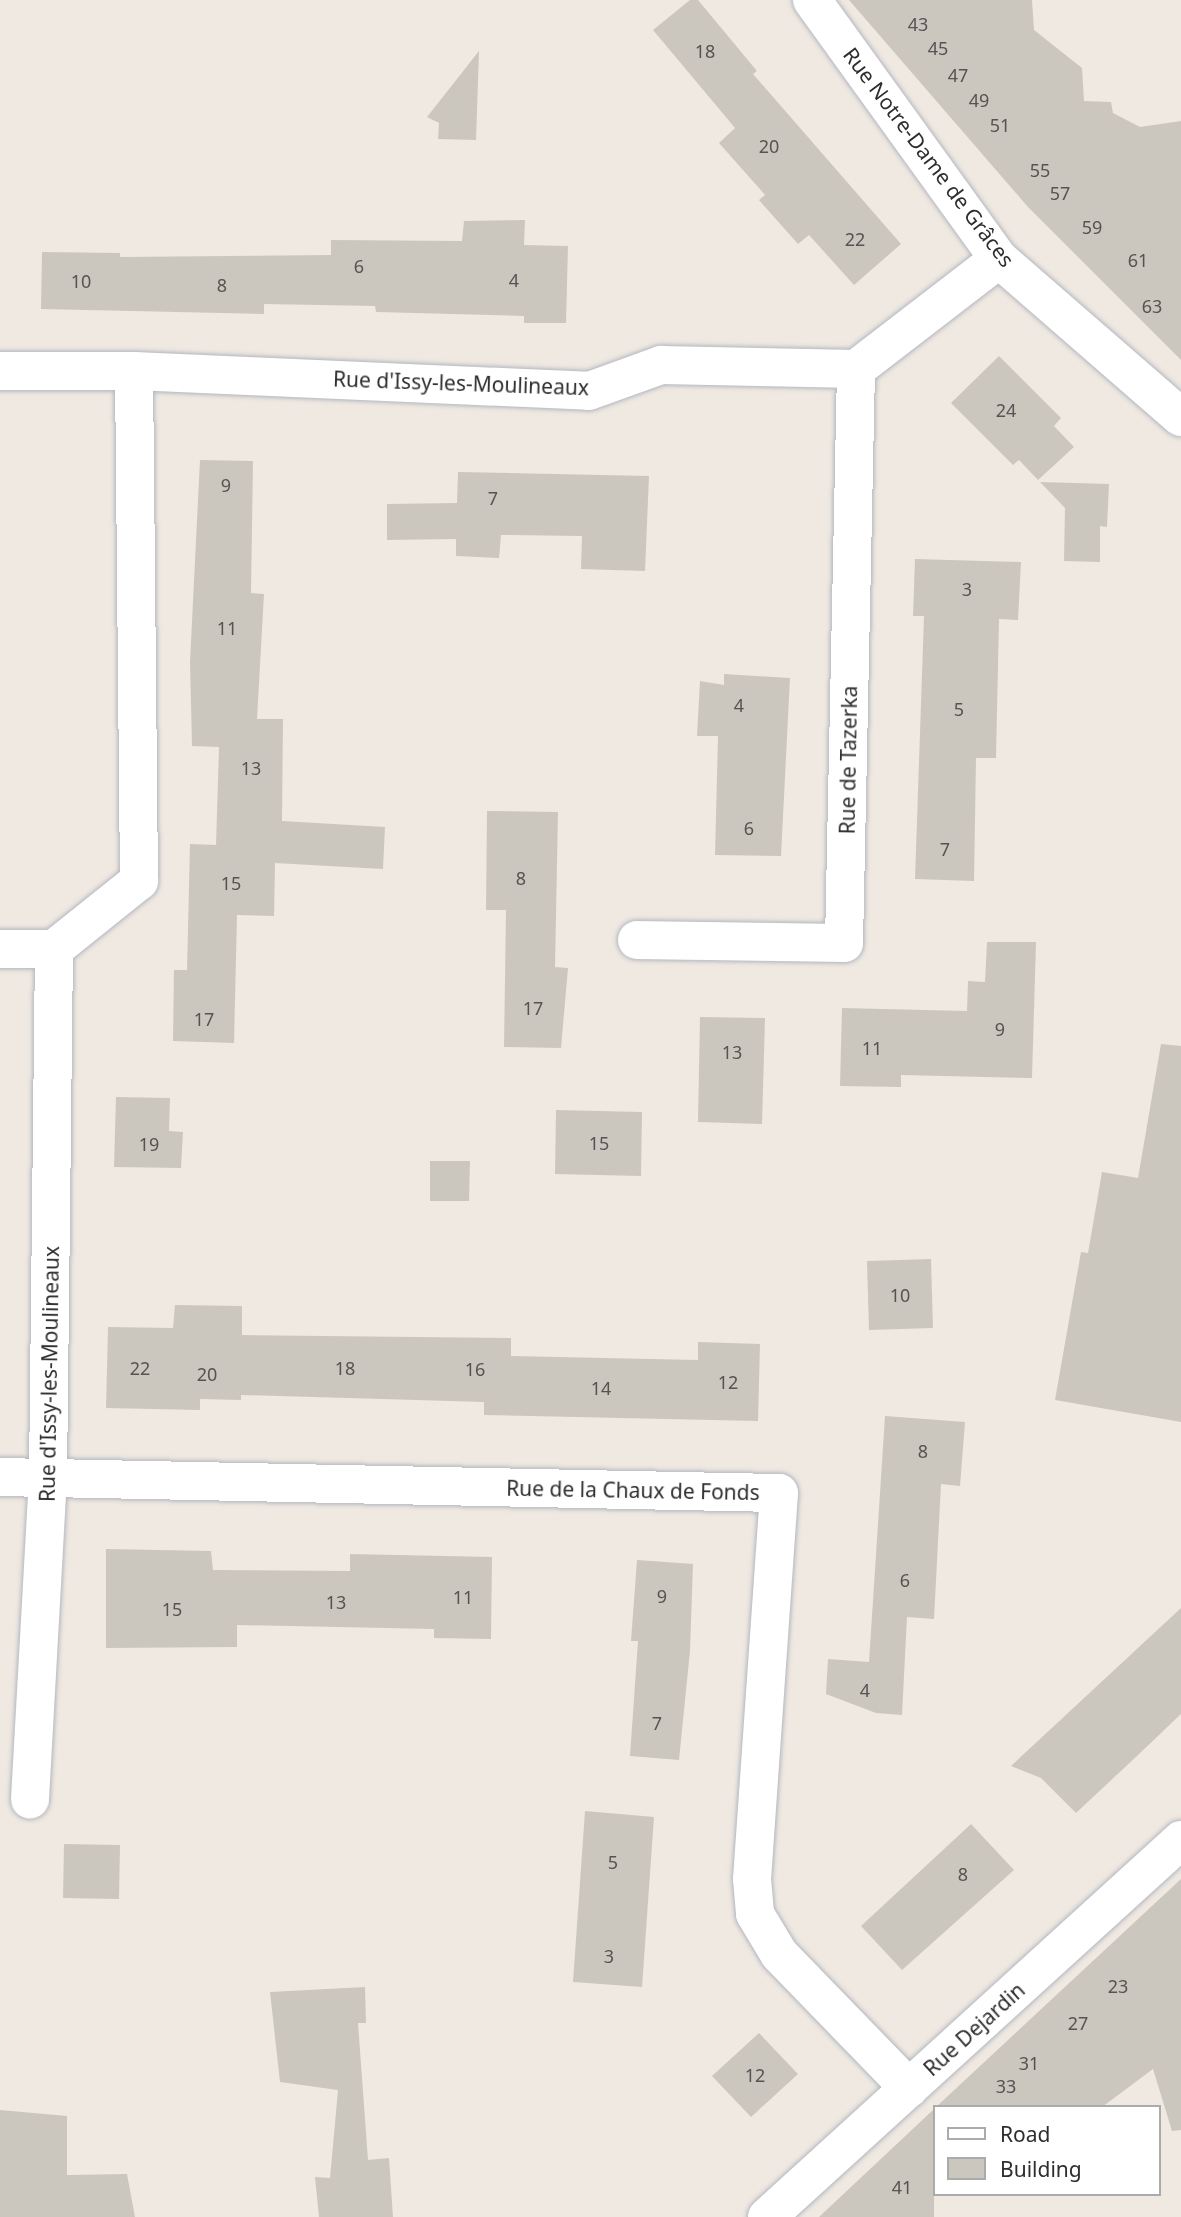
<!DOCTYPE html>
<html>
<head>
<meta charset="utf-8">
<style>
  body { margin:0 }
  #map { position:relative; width:1181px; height:2217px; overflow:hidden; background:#efe9e1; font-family:"Noto Sans",sans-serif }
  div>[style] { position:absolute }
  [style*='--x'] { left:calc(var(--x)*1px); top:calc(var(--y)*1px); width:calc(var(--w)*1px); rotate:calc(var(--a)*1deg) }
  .building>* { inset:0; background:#cbc7bf }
  .roads { filter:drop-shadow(0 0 2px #b4b7c1) drop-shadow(0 0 2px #b4b7c1) }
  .minor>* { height:38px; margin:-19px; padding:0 19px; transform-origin:19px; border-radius:19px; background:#fff }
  span { translate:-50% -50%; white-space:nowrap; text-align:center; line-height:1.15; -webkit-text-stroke:6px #fff; paint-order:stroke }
  .number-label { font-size:18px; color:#555452 }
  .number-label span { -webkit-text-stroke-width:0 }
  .street-label { font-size:21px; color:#2e2e2e }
  .legend { position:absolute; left:933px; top:2105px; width:228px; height:91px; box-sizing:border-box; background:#fff; border:2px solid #ababab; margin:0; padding:9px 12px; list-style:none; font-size:21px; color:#2e2e2e }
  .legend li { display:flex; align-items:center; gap:14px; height:35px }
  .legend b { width:35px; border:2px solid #ababab }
</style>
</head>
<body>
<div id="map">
  <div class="building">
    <div style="clip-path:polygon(690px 0,698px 0,757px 71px,753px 74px,901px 244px,854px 285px,809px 235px,798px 244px,759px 200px,765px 195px,719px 143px,735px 128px,653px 30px)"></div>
    <div style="clip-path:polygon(849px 0,1032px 0,1034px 30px,1082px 68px,1084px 101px,1111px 102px,1113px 113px,1140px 127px,1181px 121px,1181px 360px,1028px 207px)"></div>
    <div style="clip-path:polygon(479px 51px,476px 140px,438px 139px,439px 123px,427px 117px)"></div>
    <div style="clip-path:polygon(525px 220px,524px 245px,568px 246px,566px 323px,524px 323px,524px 316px,376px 312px,375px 306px,264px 304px,264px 314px,41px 309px,42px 252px,120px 253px,120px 257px,331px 255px,331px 240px,462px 241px,464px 221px)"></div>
    <div style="clip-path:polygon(999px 356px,1061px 418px,1054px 426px,1074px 447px,1038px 480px,1019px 460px,1013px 465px,951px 403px)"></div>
    <div style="clip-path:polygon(200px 460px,253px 461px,251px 593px,264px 594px,257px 719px,283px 719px,282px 821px,385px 827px,383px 869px,275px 863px,274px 916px,237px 915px,234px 1043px,173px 1041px,174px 970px,187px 970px,190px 844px,216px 845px,219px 747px,192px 746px,190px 662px)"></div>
    <div style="clip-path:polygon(458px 472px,649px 476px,645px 571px,581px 569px,582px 536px,501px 535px,499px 558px,456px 556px,456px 539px,387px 540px,387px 504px,457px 503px)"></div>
    <div style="clip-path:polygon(1040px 482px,1109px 484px,1107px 527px,1100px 526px,1100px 562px,1064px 561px,1065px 508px)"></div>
    <div style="clip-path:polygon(915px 559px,1021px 562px,1018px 620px,999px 619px,996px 758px,976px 758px,974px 881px,915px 879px,924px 616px,913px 616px)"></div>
    <div style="clip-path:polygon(724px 674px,790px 678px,781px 856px,715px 855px,718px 736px,697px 736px,700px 681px,724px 685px)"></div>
    <div style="clip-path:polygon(487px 811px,558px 812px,555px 967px,568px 968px,561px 1048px,504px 1047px,506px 910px,486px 910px)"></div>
    <div style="clip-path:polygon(987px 942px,1036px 942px,1032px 1078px,901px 1075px,901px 1087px,840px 1086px,842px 1008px,967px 1011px,968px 981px,985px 982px)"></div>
    <div style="clip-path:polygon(700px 1017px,765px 1018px,762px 1124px,698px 1122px)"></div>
    <div style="clip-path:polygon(1161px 1044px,1181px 1046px,1181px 1422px,1055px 1400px,1081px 1252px,1088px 1253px,1102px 1172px,1138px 1178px)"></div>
    <div style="clip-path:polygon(116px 1097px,170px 1098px,169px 1131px,183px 1132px,181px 1168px,114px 1167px)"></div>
    <div style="clip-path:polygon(556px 1110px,642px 1112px,641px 1176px,555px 1174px)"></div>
    <div style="clip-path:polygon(430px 1161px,470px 1161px,469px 1201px,430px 1201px)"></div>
    <div style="clip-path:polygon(931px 1259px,933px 1328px,869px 1330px,867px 1261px)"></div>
    <div style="clip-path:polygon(175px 1305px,242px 1306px,242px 1335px,511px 1338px,511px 1356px,698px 1360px,698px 1342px,760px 1344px,758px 1421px,484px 1415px,484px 1402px,241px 1395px,241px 1400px,200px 1399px,200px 1410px,106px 1408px,108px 1327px,173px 1328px)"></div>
    <div style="clip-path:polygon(885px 1416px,965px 1422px,960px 1486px,941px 1484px,934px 1619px,907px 1617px,902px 1715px,876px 1713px,826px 1694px,828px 1659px,869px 1662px)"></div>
    <div style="clip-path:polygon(106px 1549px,211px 1551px,213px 1570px,350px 1571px,350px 1554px,492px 1557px,491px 1639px,434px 1638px,434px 1629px,237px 1625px,237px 1647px,106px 1648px)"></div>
    <div style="clip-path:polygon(637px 1560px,693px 1564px,690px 1651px,679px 1760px,630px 1756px,638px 1641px,631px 1641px)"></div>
    <div style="clip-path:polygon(1181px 1608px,1181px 1714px,1138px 1755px,1076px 1813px,1041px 1778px,1011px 1766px)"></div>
    <div style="clip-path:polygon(585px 1811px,654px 1817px,642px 1987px,573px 1982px)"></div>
    <div style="clip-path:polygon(971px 1824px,1014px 1870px,902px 1970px,861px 1926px)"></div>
    <div style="clip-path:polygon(64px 1844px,120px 1845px,119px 1899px,63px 1898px)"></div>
    <div style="clip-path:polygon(1181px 1879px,1181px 2130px,1172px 2131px,1153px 2069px,1102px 2107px,936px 2107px)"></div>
    <div style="clip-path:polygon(365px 1987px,366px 2023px,358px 2023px,368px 2160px,389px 2158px,393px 2217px,319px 2217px,315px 2177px,330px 2178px,338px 2090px,280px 2082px,270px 1992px)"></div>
    <div style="clip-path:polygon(759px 2033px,798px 2074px,751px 2117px,712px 2076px)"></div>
    <div style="clip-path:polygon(934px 2109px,934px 2217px,819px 2217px,868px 2171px)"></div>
    <div style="clip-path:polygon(0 2110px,67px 2116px,67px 2175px,127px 2174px,135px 2217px,0 2217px)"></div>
  </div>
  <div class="roads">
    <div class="minor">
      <div style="--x:812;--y:0;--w:319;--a:54.2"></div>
      <div style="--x:999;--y:259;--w:241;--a:41"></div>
      <div style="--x:0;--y:371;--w:134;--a:0"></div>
      <div style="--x:134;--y:371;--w:455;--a:2.5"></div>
      <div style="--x:589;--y:391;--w:77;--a:-19.9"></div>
      <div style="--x:661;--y:365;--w:195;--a:1.2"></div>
      <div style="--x:856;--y:369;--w:180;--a:-37.6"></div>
      <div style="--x:637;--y:940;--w:207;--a:0.8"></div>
      <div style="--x:844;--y:943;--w:574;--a:-88.8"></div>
      <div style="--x:0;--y:949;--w:54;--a:0"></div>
      <div style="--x:54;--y:949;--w:528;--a:90.65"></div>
      <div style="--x:48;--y:1477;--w:323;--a:93.2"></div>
      <div style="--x:54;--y:949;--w:109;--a:-38.7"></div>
      <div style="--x:139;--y:881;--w:510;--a:-90.56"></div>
      <div style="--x:0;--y:1477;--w:779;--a:1.18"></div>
      <div style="--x:779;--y:1493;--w:387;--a:94"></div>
      <div style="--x:752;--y:1879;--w:35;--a:85"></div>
      <div style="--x:755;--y:1914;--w:47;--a:59"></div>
      <div style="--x:779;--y:1954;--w:187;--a:45.9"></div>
      <div style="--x:767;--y:2217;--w:560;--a:-42.32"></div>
    </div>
  </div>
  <div class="number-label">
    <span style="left:918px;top:24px">43</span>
    <span style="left:938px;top:48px">45</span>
    <span style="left:705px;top:51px">18</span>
    <span style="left:958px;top:75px">47</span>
    <span style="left:979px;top:100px">49</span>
    <span style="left:1000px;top:125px">51</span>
    <span style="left:769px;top:146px">20</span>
    <span style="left:1040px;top:170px">55</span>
    <span style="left:1060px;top:193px">57</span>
    <span style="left:1092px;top:227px">59</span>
    <span style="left:855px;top:239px">22</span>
    <span style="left:1138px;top:260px">61</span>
    <span style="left:359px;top:266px">6</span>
    <span style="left:514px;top:280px">4</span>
    <span style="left:81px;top:281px">10</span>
    <span style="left:222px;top:285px">8</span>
    <span style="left:1152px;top:306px">63</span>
    <span style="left:1006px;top:410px">24</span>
    <span style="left:226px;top:485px">9</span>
    <span style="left:493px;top:498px">7</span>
    <span style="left:967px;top:589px">3</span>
    <span style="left:227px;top:628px">11</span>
    <span style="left:739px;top:705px">4</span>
    <span style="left:959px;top:709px">5</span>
    <span style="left:251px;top:768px">13</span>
    <span style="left:749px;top:828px">6</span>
    <span style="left:945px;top:849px">7</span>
    <span style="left:521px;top:878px">8</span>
    <span style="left:231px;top:883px">15</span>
    <span style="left:533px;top:1008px">17</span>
    <span style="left:204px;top:1019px">17</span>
    <span style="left:1000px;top:1029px">9</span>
    <span style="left:872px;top:1048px">11</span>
    <span style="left:732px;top:1052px">13</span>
    <span style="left:599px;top:1143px">15</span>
    <span style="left:149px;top:1144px">19</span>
    <span style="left:900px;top:1295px">10</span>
    <span style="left:140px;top:1368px">22</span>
    <span style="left:345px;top:1368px">18</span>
    <span style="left:475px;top:1369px">16</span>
    <span style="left:207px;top:1374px">20</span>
    <span style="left:728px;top:1382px">12</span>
    <span style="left:601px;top:1388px">14</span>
    <span style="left:923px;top:1451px">8</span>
    <span style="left:905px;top:1580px">6</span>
    <span style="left:662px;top:1596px">9</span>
    <span style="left:463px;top:1597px">11</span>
    <span style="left:336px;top:1602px">13</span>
    <span style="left:172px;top:1609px">15</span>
    <span style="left:865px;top:1690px">4</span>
    <span style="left:657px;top:1723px">7</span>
    <span style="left:613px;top:1862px">5</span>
    <span style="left:963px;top:1874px">8</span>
    <span style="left:609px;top:1956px">3</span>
    <span style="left:1118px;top:1986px">23</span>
    <span style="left:1078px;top:2023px">27</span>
    <span style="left:1029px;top:2063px">31</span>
    <span style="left:755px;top:2075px">12</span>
    <span style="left:1006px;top:2086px">33</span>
    <span style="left:902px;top:2187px">41</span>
  </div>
  <div class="street-label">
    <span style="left:929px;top:157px;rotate:53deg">Rue Notre-Dame de Grâces</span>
    <span style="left:461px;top:383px;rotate:2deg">Rue d'Issy-les-Moulineaux</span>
    <span style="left:848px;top:760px;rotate:-89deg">Rue de Tazerka</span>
    <span style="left:49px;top:1374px;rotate:-89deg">Rue d'Issy-les-Moulineaux</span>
    <span style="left:633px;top:1490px;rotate:1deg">Rue de la Chaux de Fonds</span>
    <span style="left:974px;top:2029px;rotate:-42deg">Rue Dejardin</span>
  </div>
  <ul class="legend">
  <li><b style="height:9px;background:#fff"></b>Road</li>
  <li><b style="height:19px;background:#cbc7bf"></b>Building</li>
  </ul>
</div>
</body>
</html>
